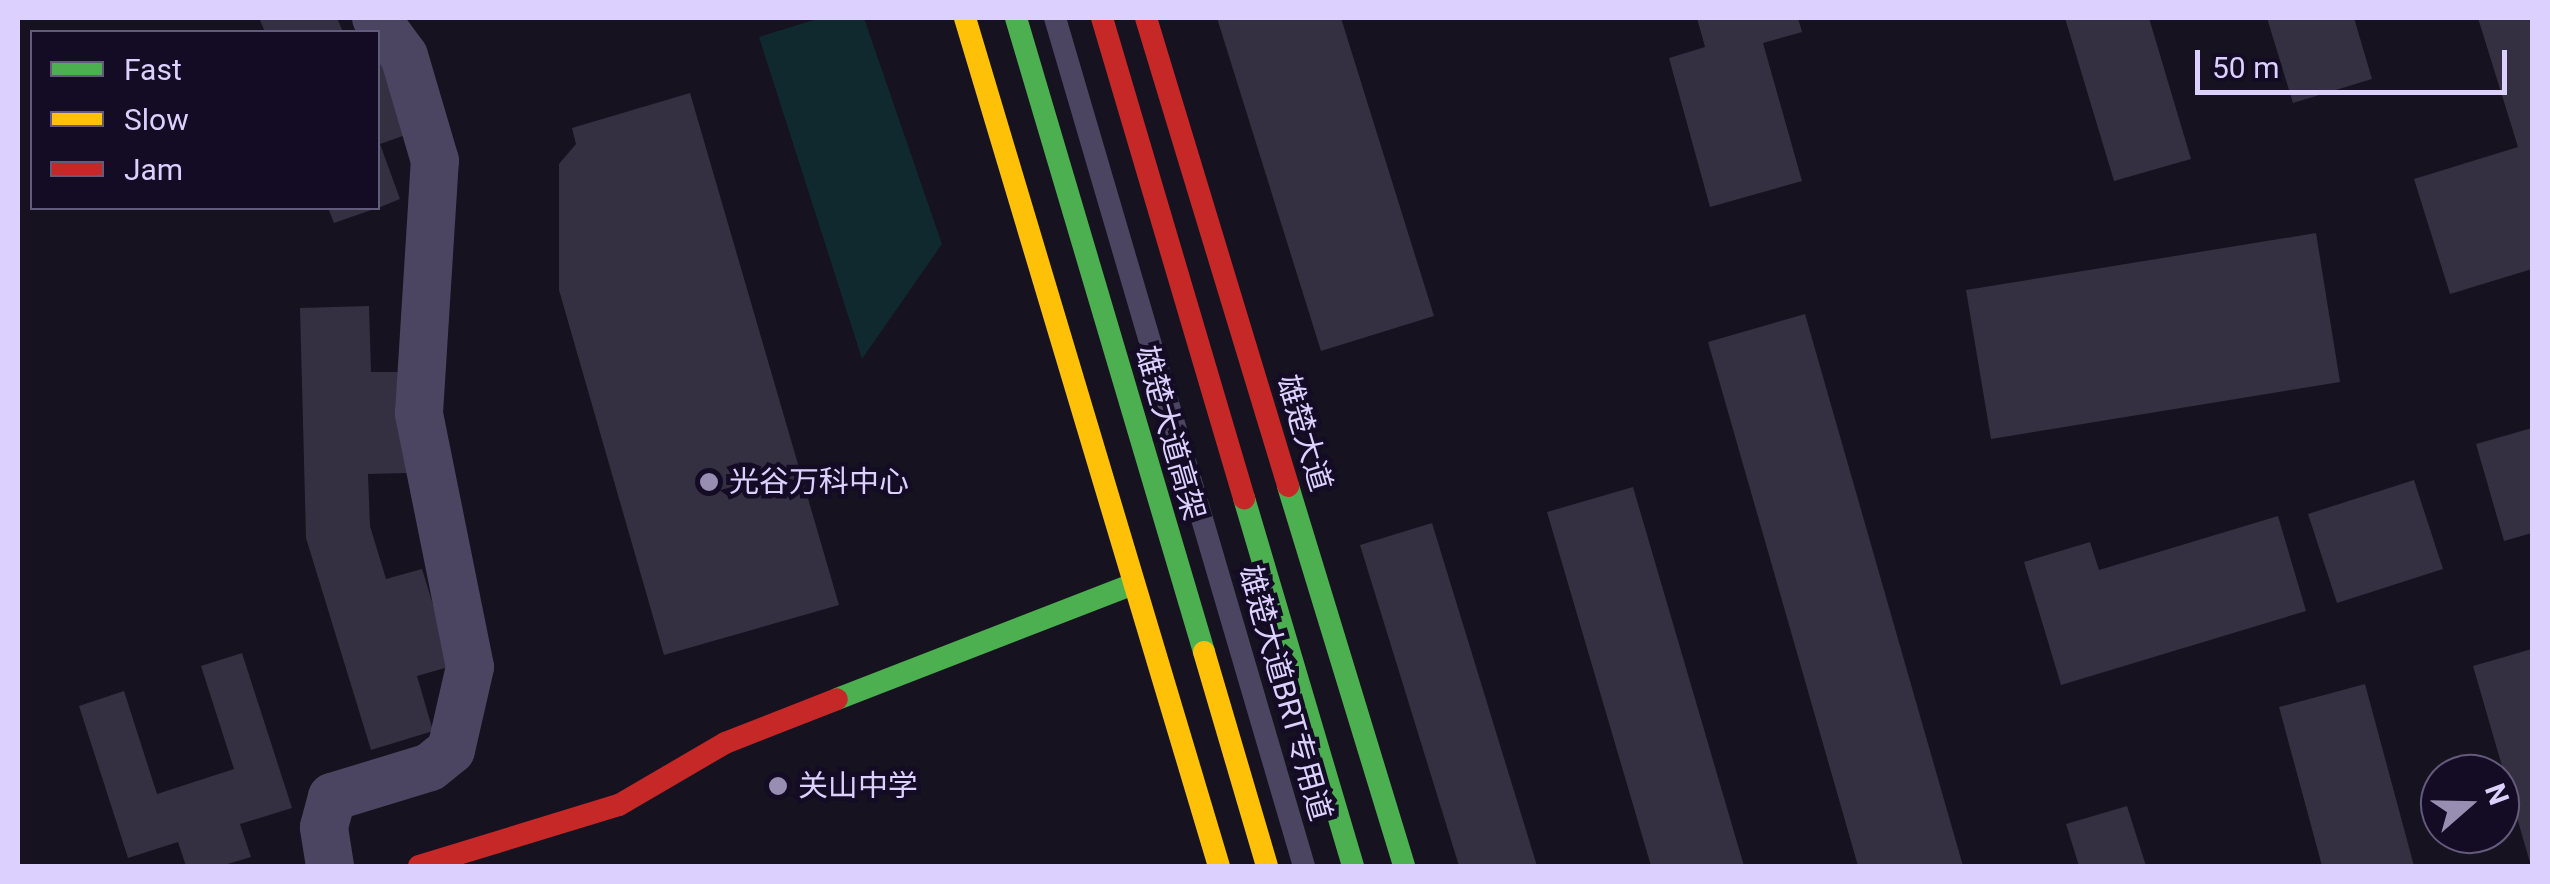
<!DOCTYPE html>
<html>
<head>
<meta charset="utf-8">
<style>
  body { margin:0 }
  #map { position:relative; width:2550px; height:884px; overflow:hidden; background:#16121f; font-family:Roboto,"Noto Sans SC",sans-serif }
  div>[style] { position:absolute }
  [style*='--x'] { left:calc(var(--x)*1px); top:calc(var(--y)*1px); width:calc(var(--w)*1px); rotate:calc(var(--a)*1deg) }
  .green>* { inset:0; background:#0f292e }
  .building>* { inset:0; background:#352f42 }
  .lane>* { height:22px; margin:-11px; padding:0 11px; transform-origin:11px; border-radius:11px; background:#4b4561 }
  .street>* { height:48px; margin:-24px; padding:0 24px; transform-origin:24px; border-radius:24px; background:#4b4561 }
  .fast>* { height:22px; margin:-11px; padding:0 11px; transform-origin:11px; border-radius:11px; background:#4caf50 }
  .slow>* { height:22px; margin:-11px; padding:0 11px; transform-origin:11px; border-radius:11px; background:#ffc107 }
  .jam>* { height:22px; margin:-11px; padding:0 11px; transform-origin:11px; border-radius:11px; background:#c62828 }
  .dots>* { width:28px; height:28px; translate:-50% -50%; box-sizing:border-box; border:5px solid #140c25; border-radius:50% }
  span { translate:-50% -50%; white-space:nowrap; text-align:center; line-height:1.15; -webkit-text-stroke:9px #140c25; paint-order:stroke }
  .street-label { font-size:30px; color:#dcd0ff }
  .poi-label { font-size:30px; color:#dcd0ff }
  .left { translate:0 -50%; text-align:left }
  .frame { position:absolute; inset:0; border:20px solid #dcd0ff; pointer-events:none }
  .legend { position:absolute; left:30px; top:30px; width:350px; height:180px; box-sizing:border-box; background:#140c25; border:2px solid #645a7c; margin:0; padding:12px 18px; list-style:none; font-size:30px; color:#dcd0ff }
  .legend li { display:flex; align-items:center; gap:20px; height:50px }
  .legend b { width:50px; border:2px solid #645a7c }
  .north { position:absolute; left:2420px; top:754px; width:100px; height:100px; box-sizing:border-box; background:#140c25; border:2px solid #645a7c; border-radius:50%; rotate:70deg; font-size:28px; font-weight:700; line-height:40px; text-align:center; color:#dcd0ff }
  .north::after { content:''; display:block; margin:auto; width:35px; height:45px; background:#978eb1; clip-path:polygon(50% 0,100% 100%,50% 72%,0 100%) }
  .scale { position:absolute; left:2195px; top:50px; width:312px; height:45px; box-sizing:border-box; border:5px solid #dcd0ff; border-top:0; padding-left:12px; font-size:30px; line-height:35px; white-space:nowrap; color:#dcd0ff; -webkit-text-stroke:8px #140c25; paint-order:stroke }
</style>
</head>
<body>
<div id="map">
  <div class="green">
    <div style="clip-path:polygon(820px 18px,864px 18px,942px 244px,862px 359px,759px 37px)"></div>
  </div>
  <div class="building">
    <div style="clip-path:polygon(259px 18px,337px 18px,343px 32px,265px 32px)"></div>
    <div style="clip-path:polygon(1217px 18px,1341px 18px,1434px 316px,1321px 351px)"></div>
    <div style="clip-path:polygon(1697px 18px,1798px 18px,1802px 32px,1763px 43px,1802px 181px,1710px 207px,1669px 58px,1705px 47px)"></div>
    <div style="clip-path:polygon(2065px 18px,2149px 18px,2191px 159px,2114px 181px)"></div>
    <div style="clip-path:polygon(2267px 18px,2354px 18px,2372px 79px,2293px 103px)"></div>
    <div style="clip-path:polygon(2478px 18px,2532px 18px,2532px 269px,2450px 294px,2414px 179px,2518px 147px)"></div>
    <div style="clip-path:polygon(378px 41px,414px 132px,380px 144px,400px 199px,378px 208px)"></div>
    <div style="clip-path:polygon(690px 93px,839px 605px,664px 655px,559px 290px,559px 164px,576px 144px,572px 128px)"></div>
    <div style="clip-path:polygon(328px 208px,377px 208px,334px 223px)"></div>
    <div style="clip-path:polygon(2316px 233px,2340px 382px,1991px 439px,1966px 290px)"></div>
    <div style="clip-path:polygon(369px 306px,371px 372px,404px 372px,407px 473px,368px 474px,370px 526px,386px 579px,422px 569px,452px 666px,417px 676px,433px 731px,371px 750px,306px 538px,300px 308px)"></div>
    <div style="clip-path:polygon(1805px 314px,1963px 866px,1858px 866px,1708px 342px)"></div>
    <div style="clip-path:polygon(2532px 428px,2532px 533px,2504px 541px,2476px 444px)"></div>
    <div style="clip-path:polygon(2414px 480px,2443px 569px,2337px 603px,2308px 514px)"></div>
    <div style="clip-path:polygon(1633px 487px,1744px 866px,1651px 866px,1547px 512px)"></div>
    <div style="clip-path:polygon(2278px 516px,2306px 611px,2061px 685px,2024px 562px,2090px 542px,2099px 570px)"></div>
    <div style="clip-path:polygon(1432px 523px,1537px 866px,1459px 866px,1360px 545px)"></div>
    <div style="clip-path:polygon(2532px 649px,2532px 866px,2531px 866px,2473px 666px)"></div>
    <div style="clip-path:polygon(242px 653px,292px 808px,240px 824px,251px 857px,221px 866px,186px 866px,178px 842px,128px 858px,79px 706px,124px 691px,157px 794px,234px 769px,201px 666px)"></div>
    <div style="clip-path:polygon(2365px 684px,2414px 866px,2322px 866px,2279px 707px)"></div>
    <div style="clip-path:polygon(2127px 806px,2146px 866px,2079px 866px,2066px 824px)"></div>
  </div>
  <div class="lane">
    <div style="--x:1055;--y:18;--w:884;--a:73.64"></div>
  </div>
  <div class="street">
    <div style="--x:330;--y:866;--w:39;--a:-99"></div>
    <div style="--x:324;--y:827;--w:31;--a:-75"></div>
    <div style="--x:332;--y:797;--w:102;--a:-17"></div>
    <div style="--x:430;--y:767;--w:27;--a:-39"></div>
    <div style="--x:451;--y:750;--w:85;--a:-77.1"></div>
    <div style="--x:470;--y:667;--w:259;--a:-101.4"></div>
    <div style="--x:419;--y:413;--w:253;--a:-86.4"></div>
    <div style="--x:435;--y:161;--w:109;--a:-106.4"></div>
    <div style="--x:404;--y:56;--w:47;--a:-126.4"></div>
  </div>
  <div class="fast">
    <div style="--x:1016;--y:18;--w:661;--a:73.48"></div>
    <div style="--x:1288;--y:486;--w:397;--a:73"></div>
    <div style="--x:1244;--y:498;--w:384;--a:73.5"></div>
    <div style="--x:837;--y:699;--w:318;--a:-21.2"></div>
  </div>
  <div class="slow">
    <div style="--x:965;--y:18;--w:885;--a:73.33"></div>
    <div style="--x:1204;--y:652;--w:223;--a:73.6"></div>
  </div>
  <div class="jam">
    <div style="--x:1102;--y:18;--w:501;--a:73.52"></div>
    <div style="--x:1146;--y:18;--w:489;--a:73.1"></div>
    <div style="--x:419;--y:866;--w:209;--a:-17"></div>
    <div style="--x:619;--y:805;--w:123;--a:-30.3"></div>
    <div style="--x:725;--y:743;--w:120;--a:-21.4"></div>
  </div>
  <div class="dots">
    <div style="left:709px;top:482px;background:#978eb1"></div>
    <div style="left:778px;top:786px;background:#978eb1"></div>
  </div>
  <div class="street-label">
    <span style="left:1170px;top:433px;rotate:74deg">雄楚大道高架</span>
    <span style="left:1304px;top:433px;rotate:73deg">雄楚大道</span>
    <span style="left:1285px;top:693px;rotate:74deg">雄楚大道BRT专用道</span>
  </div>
  <div class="poi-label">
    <span class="left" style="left:729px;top:482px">光谷万科中心</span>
    <span class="left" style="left:798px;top:786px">关山中学</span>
  </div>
  <div class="frame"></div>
  <ul class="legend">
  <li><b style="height:12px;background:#4caf50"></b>Fast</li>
  <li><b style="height:12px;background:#ffc107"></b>Slow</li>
  <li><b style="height:12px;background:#c62828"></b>Jam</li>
  </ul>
  <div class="north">N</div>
  <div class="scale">50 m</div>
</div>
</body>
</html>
